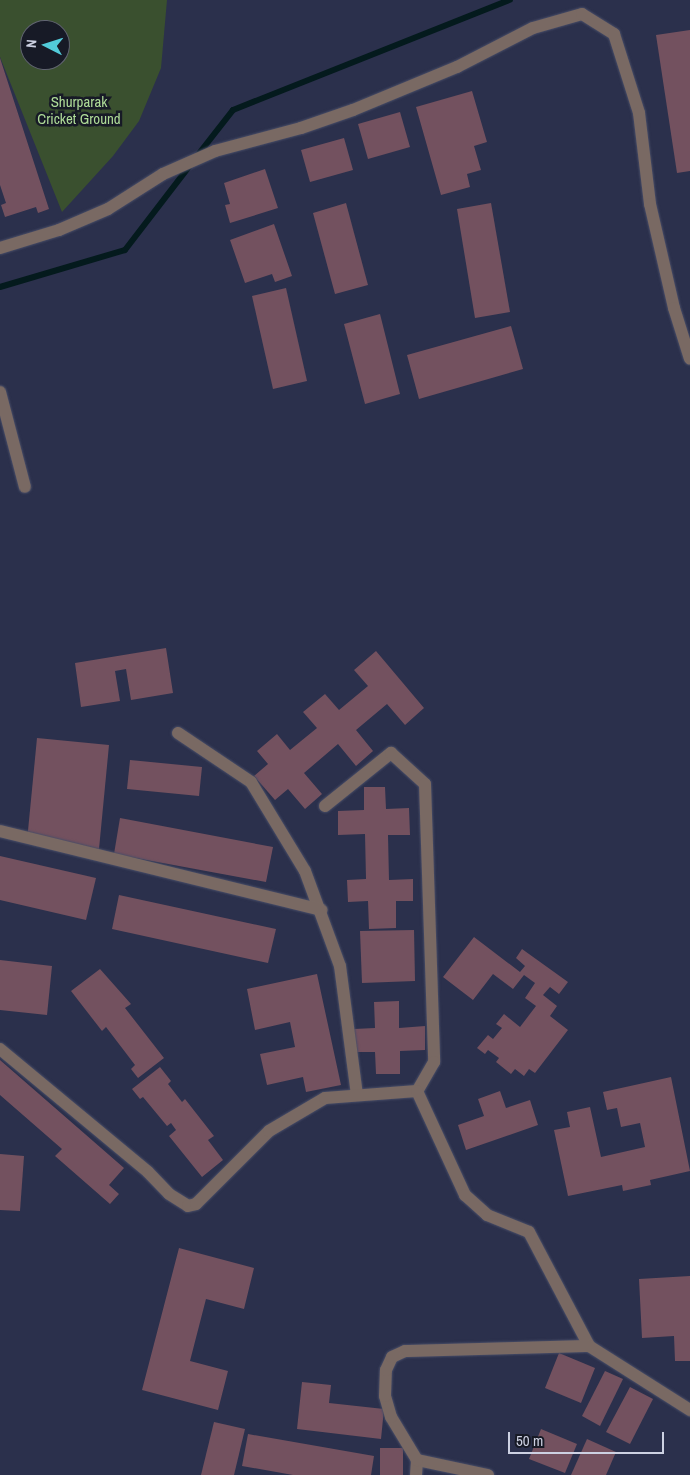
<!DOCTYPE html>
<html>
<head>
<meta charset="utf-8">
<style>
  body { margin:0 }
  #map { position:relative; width:690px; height:1475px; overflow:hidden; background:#2b304c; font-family:"Archivo Narrow",sans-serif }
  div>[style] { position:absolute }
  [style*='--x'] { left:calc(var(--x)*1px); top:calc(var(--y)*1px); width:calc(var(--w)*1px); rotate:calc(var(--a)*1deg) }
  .green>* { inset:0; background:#3a502f }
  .stream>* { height:6px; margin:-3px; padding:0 3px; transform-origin:3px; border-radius:3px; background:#041a1d }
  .building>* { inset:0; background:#73515f }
  .roads { filter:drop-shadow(0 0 1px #484d67) drop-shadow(0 0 1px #484d67) }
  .minor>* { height:12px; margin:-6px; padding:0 6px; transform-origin:6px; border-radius:6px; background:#796963 }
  span { translate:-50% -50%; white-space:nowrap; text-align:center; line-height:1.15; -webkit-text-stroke:5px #171a26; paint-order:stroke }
  .park-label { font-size:15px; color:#afdc98 }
  .north { position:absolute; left:20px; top:20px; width:50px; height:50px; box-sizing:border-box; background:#171a26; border:1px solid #606371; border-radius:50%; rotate:275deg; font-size:14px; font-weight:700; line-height:20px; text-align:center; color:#cdd1e2 }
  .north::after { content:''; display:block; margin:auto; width:18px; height:22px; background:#52cbd9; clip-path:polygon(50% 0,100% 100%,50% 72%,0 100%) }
  .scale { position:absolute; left:508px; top:1432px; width:156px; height:22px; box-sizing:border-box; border:2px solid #cdd1e2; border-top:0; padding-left:6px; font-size:15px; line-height:18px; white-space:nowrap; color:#cdd1e2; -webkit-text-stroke:4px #171a26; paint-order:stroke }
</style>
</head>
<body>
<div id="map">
  <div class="green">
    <div style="clip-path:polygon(evenodd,0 0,167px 0,161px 68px,139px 121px,113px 156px,62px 212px,0 57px,0 0,30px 30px,60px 30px,60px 60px,30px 60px,30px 30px)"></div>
  </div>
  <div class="stream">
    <div style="--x:197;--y:156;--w:58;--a:-52"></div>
    <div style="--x:233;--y:110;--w:298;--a:-21.7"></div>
    <div style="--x:0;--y:287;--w:130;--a:-16.5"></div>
    <div style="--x:125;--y:250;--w:108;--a:-52.5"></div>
  </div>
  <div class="building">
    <div style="clip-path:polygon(690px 30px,690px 171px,677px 173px,656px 35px)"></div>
    <div style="clip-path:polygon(0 58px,49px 209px,38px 213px,36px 207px,5px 217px,1px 205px,6px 203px,0 185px)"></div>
    <div style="clip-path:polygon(472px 91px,487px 142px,474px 146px,481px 170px,467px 174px,470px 187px,441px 195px,416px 107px)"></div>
    <div style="clip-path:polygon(400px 112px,410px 147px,368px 159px,358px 124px)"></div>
    <div style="clip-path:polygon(344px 138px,353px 170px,310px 182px,301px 150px)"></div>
    <div style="clip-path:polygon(265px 169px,278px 208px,230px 223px,225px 205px,230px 204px,224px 183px)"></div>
    <div style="clip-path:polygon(346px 203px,368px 285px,335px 294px,313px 213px)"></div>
    <div style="clip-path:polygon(491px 203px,510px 312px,475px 318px,457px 209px)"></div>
    <div style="clip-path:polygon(274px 224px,292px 276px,275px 282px,272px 274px,245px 283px,230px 240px)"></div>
    <div style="clip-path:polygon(286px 288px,307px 381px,273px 389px,252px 296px)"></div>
    <div style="clip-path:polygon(380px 314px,400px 394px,365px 404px,344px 324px)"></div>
    <div style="clip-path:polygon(511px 326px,523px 369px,419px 399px,407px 355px)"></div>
    <div style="clip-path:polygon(166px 648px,173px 693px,131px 700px,126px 669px,115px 671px,120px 701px,81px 707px,75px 663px)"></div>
    <div style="clip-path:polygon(376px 651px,424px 708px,405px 725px,387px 704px,356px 730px,373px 751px,356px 766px,338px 744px,304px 773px,322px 794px,305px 809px,288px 789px,275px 800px,254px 776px,268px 764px,257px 751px,277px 734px,290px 750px,317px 728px,303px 712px,325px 694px,339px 710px,368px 686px,354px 670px)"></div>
    <div style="clip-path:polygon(37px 738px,109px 745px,99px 849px,27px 841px)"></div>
    <div style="clip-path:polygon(130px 760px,202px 767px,199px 796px,127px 789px)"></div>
    <div style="clip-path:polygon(364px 787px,385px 787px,386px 809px,409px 808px,410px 835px,388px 835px,389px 880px,413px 879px,413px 901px,396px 901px,396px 928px,369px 929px,368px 901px,348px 902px,347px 880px,366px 879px,365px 834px,338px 835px,338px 811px,364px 810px)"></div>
    <div style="clip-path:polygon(120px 818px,273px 847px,266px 882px,114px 854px)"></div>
    <div style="clip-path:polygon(0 856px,96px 878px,86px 920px,0 900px)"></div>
    <div style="clip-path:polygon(119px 895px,276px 929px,268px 963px,112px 929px)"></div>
    <div style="clip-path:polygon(414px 930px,415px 981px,362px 983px,360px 931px)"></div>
    <div style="clip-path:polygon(474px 937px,520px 972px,525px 966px,516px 958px,522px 949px,568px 982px,559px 994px,550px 987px,543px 995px,557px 1006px,550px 1016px,568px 1030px,535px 1073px,529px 1069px,524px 1076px,515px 1069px,511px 1074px,496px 1062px,499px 1058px,488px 1050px,485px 1054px,477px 1048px,488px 1035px,493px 1039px,502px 1028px,496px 1024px,504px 1014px,520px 1027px,536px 1006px,525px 998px,535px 983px,524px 975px,513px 989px,493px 974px,473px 1000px,443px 977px)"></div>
    <div style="clip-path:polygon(0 960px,52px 966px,47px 1015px,0 1010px)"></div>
    <div style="clip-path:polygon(100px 969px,131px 1004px,125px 1008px,164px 1058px,138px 1078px,131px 1069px,135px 1065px,106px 1027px,102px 1031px,71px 991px)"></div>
    <div style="clip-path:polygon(317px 974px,341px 1085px,306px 1092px,303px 1077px,267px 1085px,260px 1054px,295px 1047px,290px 1022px,255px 1030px,247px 989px)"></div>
    <div style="clip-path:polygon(399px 1001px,399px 1028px,425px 1026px,425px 1050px,400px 1051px,400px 1074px,376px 1074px,375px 1052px,355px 1052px,354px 1029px,375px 1028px,374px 1002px)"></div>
    <div style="clip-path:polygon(0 1060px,124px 1168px,109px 1185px,119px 1194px,110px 1204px,55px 1156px,62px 1149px,0 1095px)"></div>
    <div style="clip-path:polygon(160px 1067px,171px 1081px,168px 1084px,182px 1102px,185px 1099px,214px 1136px,208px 1140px,223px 1160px,202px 1177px,169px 1136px,176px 1130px,171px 1123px,167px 1126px,143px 1097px,140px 1099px,132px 1089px)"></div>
    <div style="clip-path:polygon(671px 1077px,690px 1171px,650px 1180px,651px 1185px,623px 1191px,622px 1185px,568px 1196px,554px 1130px,570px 1127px,567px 1112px,590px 1107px,601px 1157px,645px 1147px,640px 1123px,621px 1127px,617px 1108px,607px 1110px,603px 1092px)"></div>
    <div style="clip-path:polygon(500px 1091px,506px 1108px,530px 1100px,538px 1125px,466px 1150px,458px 1125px,484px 1116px,478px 1099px)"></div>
    <div style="clip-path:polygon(0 1154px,24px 1156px,20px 1211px,0 1210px)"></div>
    <div style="clip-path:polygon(179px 1248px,254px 1268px,244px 1309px,206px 1299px,190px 1361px,228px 1371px,218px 1410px,142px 1390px)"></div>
    <div style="clip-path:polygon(690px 1276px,690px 1361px,675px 1361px,674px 1336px,642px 1338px,639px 1279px)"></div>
    <div style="clip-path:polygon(559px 1353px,595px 1368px,581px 1403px,545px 1388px)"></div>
    <div style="clip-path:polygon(605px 1371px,623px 1379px,600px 1426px,582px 1416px)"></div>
    <div style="clip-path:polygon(302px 1382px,331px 1385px,329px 1403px,384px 1409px,381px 1439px,297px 1429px)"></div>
    <div style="clip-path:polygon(630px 1387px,653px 1399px,630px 1444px,606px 1432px)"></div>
    <div style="clip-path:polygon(214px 1422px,245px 1429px,234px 1475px,201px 1475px)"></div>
    <div style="clip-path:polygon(541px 1429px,577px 1444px,565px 1473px,529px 1459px)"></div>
    <div style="clip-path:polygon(248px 1434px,374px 1456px,371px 1475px,293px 1475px,242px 1466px)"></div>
    <div style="clip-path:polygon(587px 1439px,616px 1452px,606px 1475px,571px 1475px)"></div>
    <div style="clip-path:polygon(380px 1448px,403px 1448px,403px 1475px,380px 1475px)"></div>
  </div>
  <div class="roads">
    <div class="minor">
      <div style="--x:0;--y:248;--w:62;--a:-17"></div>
      <div style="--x:59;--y:230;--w:53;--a:-23.2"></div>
      <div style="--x:108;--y:209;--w:65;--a:-32.5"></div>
      <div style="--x:163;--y:174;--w:57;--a:-23.9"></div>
      <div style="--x:215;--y:151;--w:89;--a:-15"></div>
      <div style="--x:301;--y:128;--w:55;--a:-19.1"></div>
      <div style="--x:353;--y:110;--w:113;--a:-22.5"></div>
      <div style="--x:457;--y:67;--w:85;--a:-27.2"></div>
      <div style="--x:533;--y:28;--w:51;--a:-15.9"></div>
      <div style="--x:582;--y:14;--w:38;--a:32"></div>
      <div style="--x:614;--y:34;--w:83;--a:72.4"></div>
      <div style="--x:639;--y:113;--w:92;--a:83.1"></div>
      <div style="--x:650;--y:204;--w:107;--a:77"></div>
      <div style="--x:674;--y:308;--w:53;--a:72.6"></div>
      <div style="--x:0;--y:392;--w:98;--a:75.3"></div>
      <div style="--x:178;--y:733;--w:88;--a:33.9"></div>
      <div style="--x:251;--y:782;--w:104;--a:58.8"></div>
      <div style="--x:305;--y:871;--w:101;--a:69.8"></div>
      <div style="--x:340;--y:966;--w:130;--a:82.5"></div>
      <div style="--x:325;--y:806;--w:85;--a:-38.8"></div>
      <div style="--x:391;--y:753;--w:46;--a:42.4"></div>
      <div style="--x:425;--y:784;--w:278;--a:88.1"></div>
      <div style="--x:434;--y:1062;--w:34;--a:120"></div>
      <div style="--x:0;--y:831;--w:331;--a:13.8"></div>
      <div style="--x:0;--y:1049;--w:192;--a:39.7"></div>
      <div style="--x:148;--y:1172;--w:30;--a:46"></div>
      <div style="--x:169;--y:1194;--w:22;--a:32"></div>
      <div style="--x:188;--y:1206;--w:8;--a:-14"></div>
      <div style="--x:196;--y:1204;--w:103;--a:-45"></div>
      <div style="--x:269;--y:1131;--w:65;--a:-30.5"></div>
      <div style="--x:325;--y:1098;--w:92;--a:-4.4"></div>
      <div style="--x:417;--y:1091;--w:115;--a:65.2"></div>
      <div style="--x:465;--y:1195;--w:30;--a:42"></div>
      <div style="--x:487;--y:1215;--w:45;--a:22"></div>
      <div style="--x:529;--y:1232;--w:129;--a:62.2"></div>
      <div style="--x:589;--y:1346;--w:120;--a:32.4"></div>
      <div style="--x:416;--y:1475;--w:15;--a:-86"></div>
      <div style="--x:488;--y:1475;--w:73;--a:-168.1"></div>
      <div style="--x:417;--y:1460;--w:50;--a:-121.2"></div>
      <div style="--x:391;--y:1417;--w:22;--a:-106"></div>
      <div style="--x:385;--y:1396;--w:26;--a:-88"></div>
      <div style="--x:386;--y:1370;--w:14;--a:-65"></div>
      <div style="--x:392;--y:1357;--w:14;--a:-25"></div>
      <div style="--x:405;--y:1351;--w:184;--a:-1.6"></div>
    </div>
  </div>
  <div class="park-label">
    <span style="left:79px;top:110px">Shurparak<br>Cricket Ground</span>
  </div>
  <div class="north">N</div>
  <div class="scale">50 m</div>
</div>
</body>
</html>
